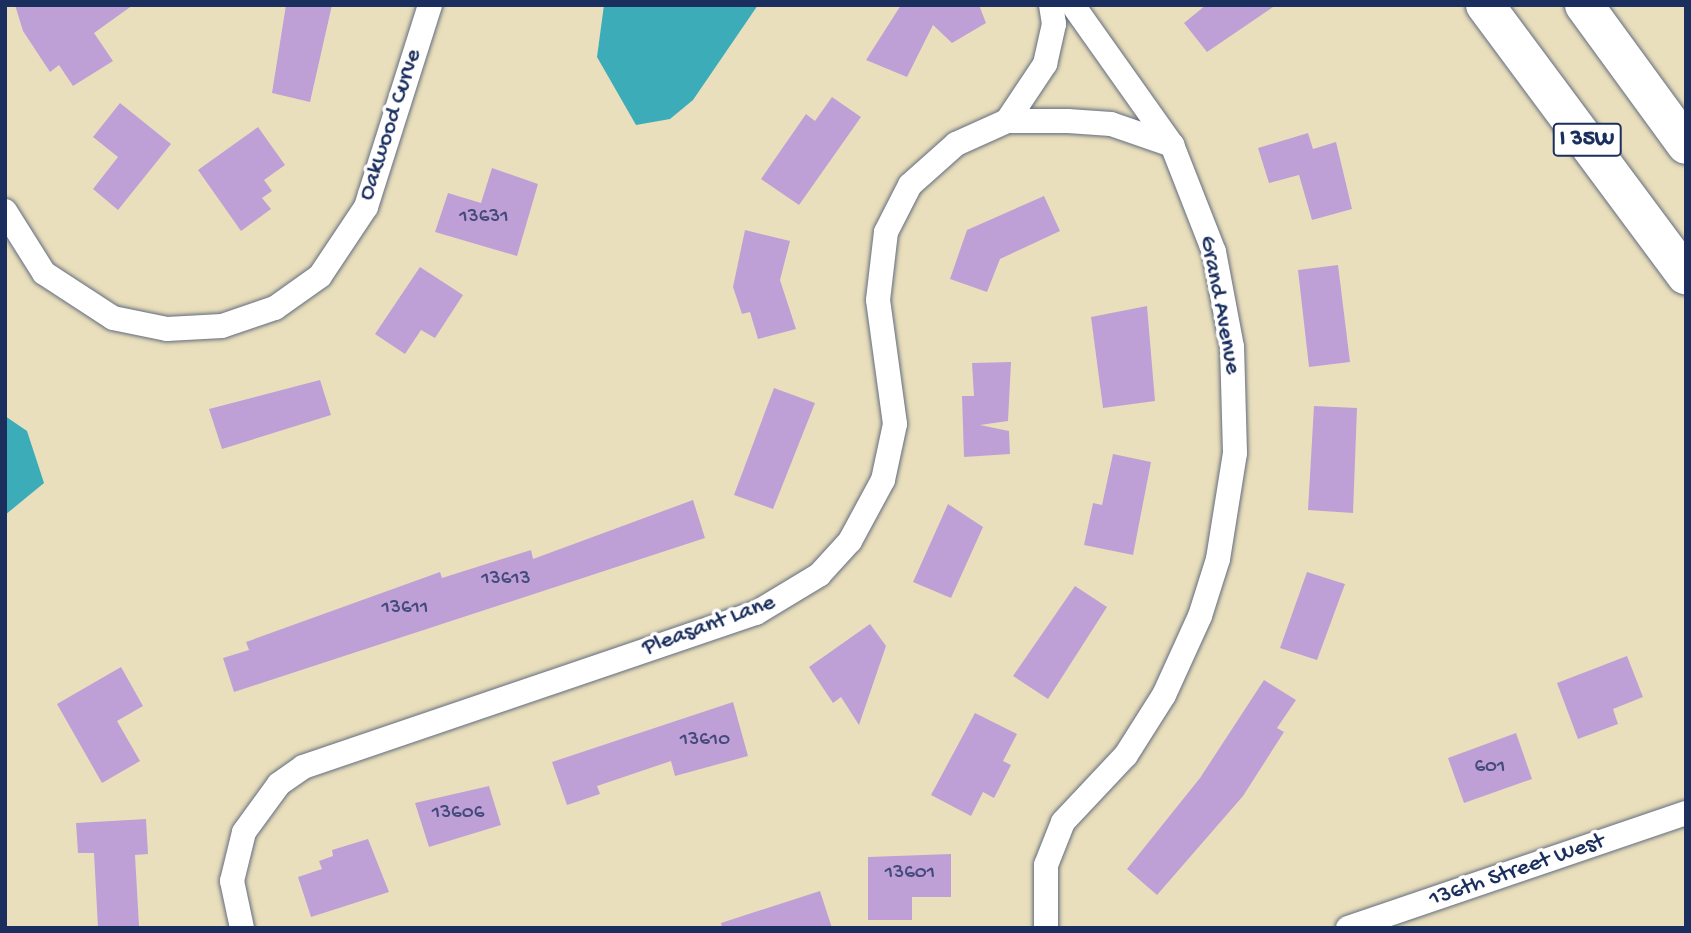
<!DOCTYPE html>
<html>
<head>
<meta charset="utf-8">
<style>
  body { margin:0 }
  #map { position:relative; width:1691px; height:933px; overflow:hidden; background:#eadfbc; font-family:"Gochi Hand",sans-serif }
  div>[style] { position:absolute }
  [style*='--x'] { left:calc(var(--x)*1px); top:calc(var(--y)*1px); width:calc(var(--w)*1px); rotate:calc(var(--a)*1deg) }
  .water>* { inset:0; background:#3cacb9 }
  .building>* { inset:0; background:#bfa0d6 }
  .roads { filter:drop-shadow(0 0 2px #636d7f) drop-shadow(0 0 2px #636d7f) }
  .street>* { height:24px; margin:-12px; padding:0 12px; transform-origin:12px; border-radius:12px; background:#fff }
  .highway>* { height:38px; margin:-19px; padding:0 19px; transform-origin:19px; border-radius:19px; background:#fff }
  span { translate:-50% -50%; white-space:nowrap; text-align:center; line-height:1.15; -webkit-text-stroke:7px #fff; paint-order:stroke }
  .number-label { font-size:21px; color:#444b7c }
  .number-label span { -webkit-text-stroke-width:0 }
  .shield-label span { padding:2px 5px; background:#fff; border:2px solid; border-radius:5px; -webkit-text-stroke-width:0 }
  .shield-label { font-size:23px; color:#1b2f5e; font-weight:700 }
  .street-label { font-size:24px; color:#1b2f5e }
  .frame { position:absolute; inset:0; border:7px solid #1b2f5e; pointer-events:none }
</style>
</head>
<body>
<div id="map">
  <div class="water">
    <div style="clip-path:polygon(604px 5px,758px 5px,693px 100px,670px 119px,636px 125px,597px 57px)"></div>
    <div style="clip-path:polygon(5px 416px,27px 431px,44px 483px,5px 515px)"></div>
  </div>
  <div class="building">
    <div style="clip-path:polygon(15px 5px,133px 5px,94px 33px,113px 61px,73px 86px,59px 65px,50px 72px,23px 31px)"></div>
    <div style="clip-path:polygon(286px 5px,332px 5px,310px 102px,272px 93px)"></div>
    <div style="clip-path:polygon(901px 5px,979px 5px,986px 23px,952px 43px,933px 25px,907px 77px,866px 60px)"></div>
    <div style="clip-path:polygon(1206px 5px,1276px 5px,1207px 52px,1184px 23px)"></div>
    <div style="clip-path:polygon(832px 97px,861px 117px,799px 205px,761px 179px,806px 114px,815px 121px)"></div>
    <div style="clip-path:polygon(120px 103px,171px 144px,118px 210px,93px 189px,118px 157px,93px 137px)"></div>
    <div style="clip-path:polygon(258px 127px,285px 165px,264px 180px,272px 191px,262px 198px,271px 209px,241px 231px,198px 170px)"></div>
    <div style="clip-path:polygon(1308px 133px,1313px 149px,1336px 142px,1352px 209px,1312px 220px,1299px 175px,1269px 183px,1258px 148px)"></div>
    <div style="clip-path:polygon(492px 168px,538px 184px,517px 256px,435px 232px,448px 193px,481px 203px)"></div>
    <div style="clip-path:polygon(1044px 196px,1060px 231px,1000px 259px,987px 292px,950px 279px,967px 230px)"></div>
    <div style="clip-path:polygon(745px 230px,790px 241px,780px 280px,796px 329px,758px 339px,750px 312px,742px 314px,733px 287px)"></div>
    <div style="clip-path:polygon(1338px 265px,1350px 362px,1309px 367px,1298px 270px)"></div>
    <div style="clip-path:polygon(420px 267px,463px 295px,435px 338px,421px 330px,405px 354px,375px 334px)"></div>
    <div style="clip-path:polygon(1147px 306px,1155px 401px,1103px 408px,1091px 317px)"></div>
    <div style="clip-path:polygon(1011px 362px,1008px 421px,980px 425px,1009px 431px,1010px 454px,964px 457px,962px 396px,974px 396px,972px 363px)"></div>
    <div style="clip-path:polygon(320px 380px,331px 415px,222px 449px,209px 409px)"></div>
    <div style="clip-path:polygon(774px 388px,815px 403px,773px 509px,734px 495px)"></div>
    <div style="clip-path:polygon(1314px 406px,1357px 408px,1353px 513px,1308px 510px)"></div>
    <div style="clip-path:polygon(1113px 454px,1151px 462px,1133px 555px,1084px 545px,1093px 503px,1102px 505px)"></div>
    <div style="clip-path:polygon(693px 500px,705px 538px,234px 692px,223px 658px,249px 650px,246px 642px,440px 572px,442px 578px,531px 550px,533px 559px)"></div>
    <div style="clip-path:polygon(948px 504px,983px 527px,951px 598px,913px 582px)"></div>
    <div style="clip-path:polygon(1307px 572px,1345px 584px,1317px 660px,1280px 648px)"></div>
    <div style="clip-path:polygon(1075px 586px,1107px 607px,1048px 699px,1013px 676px)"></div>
    <div style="clip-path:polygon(870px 624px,886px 646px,859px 725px,841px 697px,833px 703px,809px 667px)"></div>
    <div style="clip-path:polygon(1627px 656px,1643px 697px,1613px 709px,1618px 724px,1578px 739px,1557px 683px)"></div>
    <div style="clip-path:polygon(121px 667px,143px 706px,117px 721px,140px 761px,102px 783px,57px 704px)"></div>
    <div style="clip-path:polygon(1264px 680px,1296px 700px,1277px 728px,1284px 732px,1243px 796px,1157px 895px,1127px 869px,1200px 778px)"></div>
    <div style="clip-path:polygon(733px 702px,748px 756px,675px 776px,671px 761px,597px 786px,600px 794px,567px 805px,552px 762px)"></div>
    <div style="clip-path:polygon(975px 713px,1017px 734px,1003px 761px,1011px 765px,994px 798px,983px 792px,971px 816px,931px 795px)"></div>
    <div style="clip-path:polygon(1516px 733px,1532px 779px,1464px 803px,1448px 758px)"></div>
    <div style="clip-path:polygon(489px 786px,501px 825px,429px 847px,415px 803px)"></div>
    <div style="clip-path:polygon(146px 819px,148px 854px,135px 855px,139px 926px,98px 928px,94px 853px,78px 853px,76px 823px)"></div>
    <div style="clip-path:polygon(368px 839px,389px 892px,311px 917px,298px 877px,322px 869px,319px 861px,333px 856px,332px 850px)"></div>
    <div style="clip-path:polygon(951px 854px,951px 897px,912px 897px,912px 920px,868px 920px,868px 857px)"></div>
    <div style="clip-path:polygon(820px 891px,832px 928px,722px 928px,721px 923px)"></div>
  </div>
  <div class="roads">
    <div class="street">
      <div style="--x:1007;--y:121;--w:69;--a:-56.3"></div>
      <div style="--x:1045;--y:64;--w:41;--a:-77.3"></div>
      <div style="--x:1054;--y:24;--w:19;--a:-99"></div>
      <div style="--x:5;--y:211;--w:73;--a:57.8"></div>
      <div style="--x:44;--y:273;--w:82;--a:33.1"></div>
      <div style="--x:113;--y:318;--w:55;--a:11.5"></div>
      <div style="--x:167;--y:329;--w:55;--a:-3.1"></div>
      <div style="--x:222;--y:326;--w:56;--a:-18.8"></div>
      <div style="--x:275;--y:308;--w:55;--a:-35.4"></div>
      <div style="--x:320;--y:276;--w:83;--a:-56.3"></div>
      <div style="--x:366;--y:207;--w:212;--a:-72.4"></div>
      <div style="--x:242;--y:928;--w:48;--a:-102"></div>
      <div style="--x:232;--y:881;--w:50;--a:-76.2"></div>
      <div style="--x:244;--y:832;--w:59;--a:-53.9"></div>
      <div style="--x:279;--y:784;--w:29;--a:-35"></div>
      <div style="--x:303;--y:767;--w:478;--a:-18.8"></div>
      <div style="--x:756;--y:613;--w:74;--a:-31.1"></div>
      <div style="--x:819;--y:575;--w:46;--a:-47.6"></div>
      <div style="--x:850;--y:541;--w:69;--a:-61.6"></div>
      <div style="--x:883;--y:480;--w:57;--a:-77.9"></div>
      <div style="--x:895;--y:424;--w:125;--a:-97.8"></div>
      <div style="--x:878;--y:300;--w:68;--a:-83.3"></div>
      <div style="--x:886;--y:232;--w:53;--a:-62.9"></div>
      <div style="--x:910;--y:185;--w:62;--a:-41.7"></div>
      <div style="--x:956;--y:144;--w:56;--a:-24.3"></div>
      <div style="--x:1007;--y:121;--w:61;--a:0"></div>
      <div style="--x:1068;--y:121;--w:43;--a:4"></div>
      <div style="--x:1111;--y:124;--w:65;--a:19"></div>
      <div style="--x:1046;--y:928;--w:63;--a:-90"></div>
      <div style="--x:1046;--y:865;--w:46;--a:-68.4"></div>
      <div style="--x:1063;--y:822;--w:92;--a:-46.8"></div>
      <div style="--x:1126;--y:755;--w:71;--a:-57.7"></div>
      <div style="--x:1164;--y:695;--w:87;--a:-65.5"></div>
      <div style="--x:1200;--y:616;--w:60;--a:-72.5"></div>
      <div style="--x:1218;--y:559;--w:107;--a:-80.9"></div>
      <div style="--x:1235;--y:453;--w:106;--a:-91.6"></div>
      <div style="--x:1232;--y:347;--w:97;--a:-100.7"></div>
      <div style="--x:1214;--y:252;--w:115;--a:-111.4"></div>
      <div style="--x:1172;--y:145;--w:171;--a:-125.3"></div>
      <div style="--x:1348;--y:928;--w:357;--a:-18.8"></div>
    </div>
    <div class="highway">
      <div style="--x:1485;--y:5;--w:337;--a:53.4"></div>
      <div style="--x:1584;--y:5;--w:173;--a:53.9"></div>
    </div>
  </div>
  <div class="number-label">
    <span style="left:484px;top:218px">13631</span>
    <span style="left:506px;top:580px">13613</span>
    <span style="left:405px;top:609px">13611</span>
    <span style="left:705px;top:741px">13610</span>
    <span style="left:1490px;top:768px">601</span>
    <span style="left:458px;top:814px">13606</span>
    <span style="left:910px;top:874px">13601</span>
  </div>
  <div class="shield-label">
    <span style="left:1587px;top:140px">I 35W</span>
  </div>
  <div class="street-label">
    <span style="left:391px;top:125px;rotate:-72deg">Oakwood Curve</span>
    <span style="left:1219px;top:305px;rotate:79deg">Grand Avenue</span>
    <span style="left:709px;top:626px;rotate:-20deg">Pleasant Lane</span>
    <span style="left:1517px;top:871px;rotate:-19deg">136th Street West</span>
  </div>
  <div class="frame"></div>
</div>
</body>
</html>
